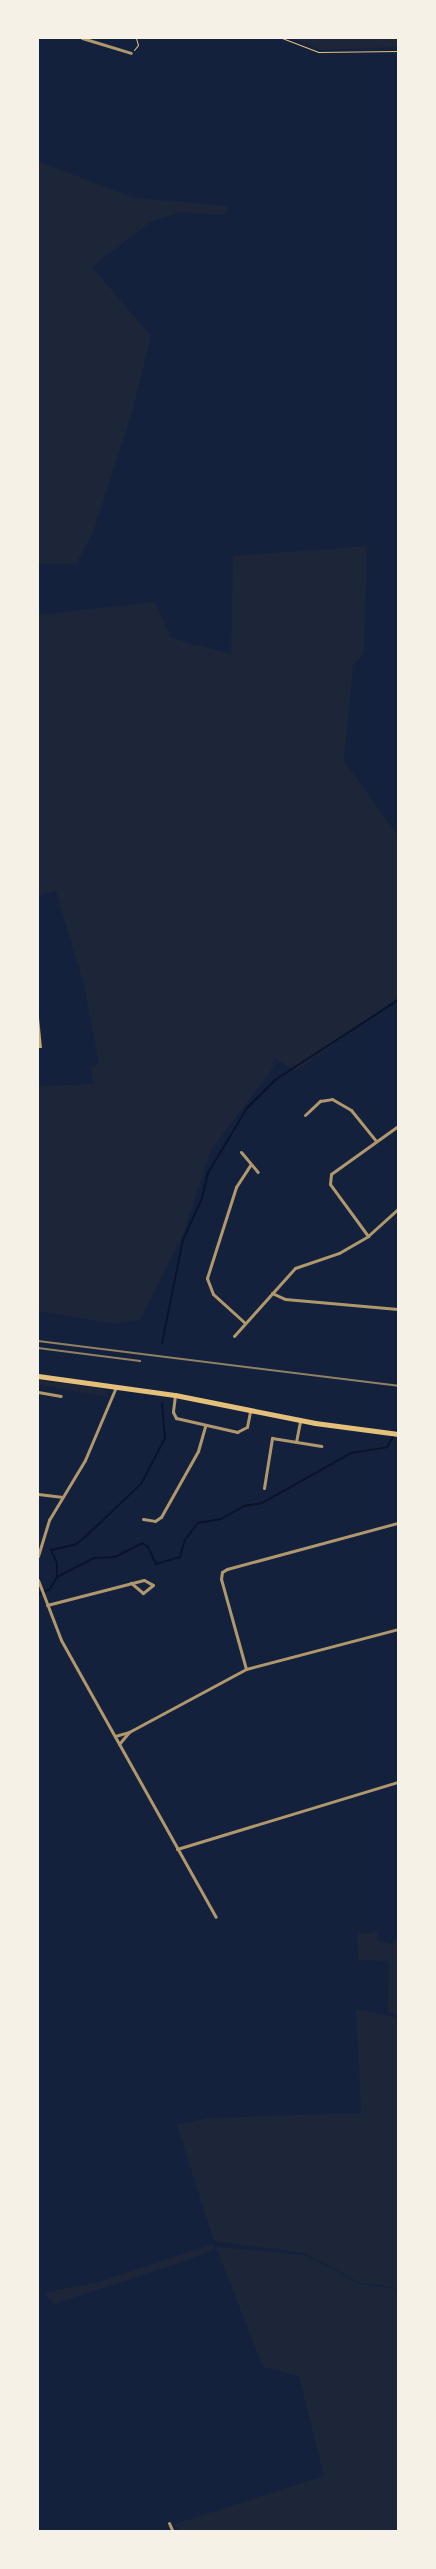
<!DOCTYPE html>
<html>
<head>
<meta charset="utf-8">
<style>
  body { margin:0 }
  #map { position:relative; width:436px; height:2569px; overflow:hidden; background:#14213d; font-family:"Alegreya Sans",sans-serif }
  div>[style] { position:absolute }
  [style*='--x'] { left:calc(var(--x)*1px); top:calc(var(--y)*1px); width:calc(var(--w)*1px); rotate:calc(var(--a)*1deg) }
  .green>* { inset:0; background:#1d2539 }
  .stream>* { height:2px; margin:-1px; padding:0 1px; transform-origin:1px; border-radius:1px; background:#0b132b }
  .building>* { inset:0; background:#c6a872 }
  .path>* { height:1px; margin:-0.5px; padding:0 0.5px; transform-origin:0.5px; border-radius:0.5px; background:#e5c07b }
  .minor>* { height:3px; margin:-1.5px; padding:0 1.5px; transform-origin:1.5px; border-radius:1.5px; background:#b1986c }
  .primary>* { height:5px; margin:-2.5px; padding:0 2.5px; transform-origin:2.5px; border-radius:2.5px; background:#e5c07b }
  .rail>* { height:2px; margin:-1px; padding:0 1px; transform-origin:1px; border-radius:1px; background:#918062 }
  span { translate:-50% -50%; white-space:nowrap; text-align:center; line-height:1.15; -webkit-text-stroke:4px #f6f1e7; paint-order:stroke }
  .frame { position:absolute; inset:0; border:39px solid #f6f1e7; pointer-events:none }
</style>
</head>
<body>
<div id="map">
  <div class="green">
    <div style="clip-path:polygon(291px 38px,398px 38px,398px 47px,321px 50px)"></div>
    <div style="clip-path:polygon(38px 161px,134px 198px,229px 206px,225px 215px,181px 212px,150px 222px,92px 267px,151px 336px,132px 412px,94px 530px,76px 564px,38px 564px)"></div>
    <div style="clip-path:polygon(367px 546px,364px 653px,353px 665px,344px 761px,398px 836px,398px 997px,296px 1071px,274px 1058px,273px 1068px,211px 1150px,183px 1234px,141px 1319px,115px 1324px,38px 1311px,38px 1086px,93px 1084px,91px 1066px,99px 1064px,84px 985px,56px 891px,38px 896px,38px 615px,155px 602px,171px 638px,231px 654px,233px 556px)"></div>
    <div style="clip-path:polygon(38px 1380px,104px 1389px,109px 1397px,38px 1385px)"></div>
    <div style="clip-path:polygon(373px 1931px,378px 1932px,377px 1941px,392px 1944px,398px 1938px,398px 2015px,388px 2012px,389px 1961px,358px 1960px,357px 1932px,372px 1934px)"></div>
    <div style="clip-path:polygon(356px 2009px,398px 2018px,398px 2288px,361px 2283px,304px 2253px,214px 2241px,177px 2125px,208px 2118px,361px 2113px)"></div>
    <div style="clip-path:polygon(213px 2244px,214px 2249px,188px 2260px,54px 2304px,44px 2293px,98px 2282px)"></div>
    <div style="clip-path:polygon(216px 2247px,305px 2255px,360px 2284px,398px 2289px,398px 2531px,181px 2532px,175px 2524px,324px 2476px,299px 2376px,263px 2367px)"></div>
  </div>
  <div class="stream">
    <div style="--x:162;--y:1343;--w:105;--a:-78.5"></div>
    <div style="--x:183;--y:1240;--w:46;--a:-65.7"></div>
    <div style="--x:202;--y:1198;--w:26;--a:-77"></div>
    <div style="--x:208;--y:1173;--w:76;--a:-59"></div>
    <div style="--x:247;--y:1108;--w:40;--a:-45"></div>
    <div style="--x:275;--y:1080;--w:147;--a:-33"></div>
    <div style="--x:57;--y:1577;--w:14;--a:-90"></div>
    <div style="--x:57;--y:1563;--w:14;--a:-115"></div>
    <div style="--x:51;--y:1550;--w:26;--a:-13"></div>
    <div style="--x:76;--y:1544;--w:10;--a:-37"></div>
    <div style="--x:84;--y:1538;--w:79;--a:-43.5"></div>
    <div style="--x:141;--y:1484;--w:52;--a:-62.4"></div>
    <div style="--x:165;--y:1438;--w:35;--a:-95"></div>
    <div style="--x:38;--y:1594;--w:12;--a:-20"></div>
    <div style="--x:49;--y:1590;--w:15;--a:-58"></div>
    <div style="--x:57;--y:1577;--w:42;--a:-27.2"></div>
    <div style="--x:94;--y:1558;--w:21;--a:-3"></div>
    <div style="--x:115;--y:1557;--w:30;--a:-27"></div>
    <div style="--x:142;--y:1543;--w:7;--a:34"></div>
    <div style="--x:148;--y:1547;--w:19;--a:65"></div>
    <div style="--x:156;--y:1564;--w:25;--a:-16"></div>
    <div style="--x:180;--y:1557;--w:18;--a:-74"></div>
    <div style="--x:185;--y:1540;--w:21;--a:-53"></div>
    <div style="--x:198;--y:1523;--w:23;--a:-10"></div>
    <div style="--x:221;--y:1519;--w:26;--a:-29"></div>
    <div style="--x:244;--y:1506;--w:18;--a:-9"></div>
    <div style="--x:262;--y:1503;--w:102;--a:-29.3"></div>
    <div style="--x:351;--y:1453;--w:36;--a:-9"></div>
    <div style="--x:387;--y:1447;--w:21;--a:-59"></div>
  </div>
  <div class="building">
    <div style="clip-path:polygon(38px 1008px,42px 1048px,38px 1048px)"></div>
  </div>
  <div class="path">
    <div style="--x:282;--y:38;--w:39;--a:21"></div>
    <div style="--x:318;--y:52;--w:80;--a:-0.7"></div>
    <div style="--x:134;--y:50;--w:6;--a:-51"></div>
    <div style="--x:138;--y:45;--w:7;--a:-106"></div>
  </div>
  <div class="minor">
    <div style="--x:82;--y:38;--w:51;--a:17"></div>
    <div style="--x:305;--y:1115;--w:21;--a:-43"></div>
    <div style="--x:320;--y:1101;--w:12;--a:-9"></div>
    <div style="--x:332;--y:1099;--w:22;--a:30"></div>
    <div style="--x:351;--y:1110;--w:40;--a:51"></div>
    <div style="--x:241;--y:1152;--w:26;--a:50"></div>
    <div style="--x:368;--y:1236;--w:64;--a:-126.2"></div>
    <div style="--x:330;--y:1184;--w:10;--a:-84"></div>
    <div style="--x:331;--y:1174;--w:82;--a:-35.6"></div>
    <div style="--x:272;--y:1293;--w:14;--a:25"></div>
    <div style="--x:285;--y:1299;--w:113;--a:5.1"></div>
    <div style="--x:245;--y:1323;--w:43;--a:-137.8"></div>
    <div style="--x:213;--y:1294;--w:17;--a:-111"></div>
    <div style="--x:207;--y:1278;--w:96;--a:-72.3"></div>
    <div style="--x:236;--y:1187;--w:27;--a:-57"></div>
    <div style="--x:234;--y:1336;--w:91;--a:-48.1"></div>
    <div style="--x:295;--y:1268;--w:46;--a:-18.8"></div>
    <div style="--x:339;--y:1253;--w:34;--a:-30"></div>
    <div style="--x:368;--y:1236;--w:40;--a:-42"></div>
    <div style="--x:38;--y:1392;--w:23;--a:10"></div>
    <div style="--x:175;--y:1395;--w:17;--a:97"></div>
    <div style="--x:173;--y:1412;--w:7;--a:63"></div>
    <div style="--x:176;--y:1418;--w:63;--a:12.9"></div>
    <div style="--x:237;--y:1432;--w:11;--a:-27"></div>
    <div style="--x:247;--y:1427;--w:16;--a:-79"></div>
    <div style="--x:296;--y:1442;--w:21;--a:-79"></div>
    <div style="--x:264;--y:1488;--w:51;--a:-80.9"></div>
    <div style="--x:272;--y:1438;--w:50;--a:9.3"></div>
    <div style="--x:38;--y:1494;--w:23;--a:7"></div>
    <div style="--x:143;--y:1519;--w:12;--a:9"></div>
    <div style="--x:155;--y:1521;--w:7;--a:-34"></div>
    <div style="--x:161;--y:1517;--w:76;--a:-60.7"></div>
    <div style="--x:198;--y:1451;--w:26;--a:-74"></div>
    <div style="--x:38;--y:1556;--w:38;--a:-73"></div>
    <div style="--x:49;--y:1520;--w:70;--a:-59"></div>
    <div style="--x:85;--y:1460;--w:79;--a:-67"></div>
    <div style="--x:38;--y:1580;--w:64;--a:69"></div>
    <div style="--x:61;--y:1640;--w:317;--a:60.8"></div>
    <div style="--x:47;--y:1605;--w:100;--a:-14.5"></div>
    <div style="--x:144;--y:1580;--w:10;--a:29"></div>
    <div style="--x:153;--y:1585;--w:13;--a:141"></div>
    <div style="--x:143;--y:1593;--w:16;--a:-140"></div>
    <div style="--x:246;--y:1669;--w:93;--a:-105.5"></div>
    <div style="--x:221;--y:1579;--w:7;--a:-82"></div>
    <div style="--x:222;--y:1572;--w:6;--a:-31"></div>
    <div style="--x:227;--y:1569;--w:177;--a:-15.1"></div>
    <div style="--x:115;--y:1736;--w:15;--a:-16"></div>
    <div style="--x:129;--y:1732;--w:133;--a:-28.3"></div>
    <div style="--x:246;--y:1669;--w:157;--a:-14.7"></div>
    <div style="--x:119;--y:1744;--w:16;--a:-50"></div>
    <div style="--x:177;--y:1849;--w:231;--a:-16.9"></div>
    <div style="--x:169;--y:2523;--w:10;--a:66"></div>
  </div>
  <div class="primary">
    <div style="--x:38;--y:1376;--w:138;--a:7.9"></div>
    <div style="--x:175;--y:1395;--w:143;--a:11.3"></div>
    <div style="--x:315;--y:1423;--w:84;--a:7.5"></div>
  </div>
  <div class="rail">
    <div style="--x:38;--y:1341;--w:363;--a:7.1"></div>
    <div style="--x:38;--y:1348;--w:103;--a:7.3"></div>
  </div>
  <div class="frame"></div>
</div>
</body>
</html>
